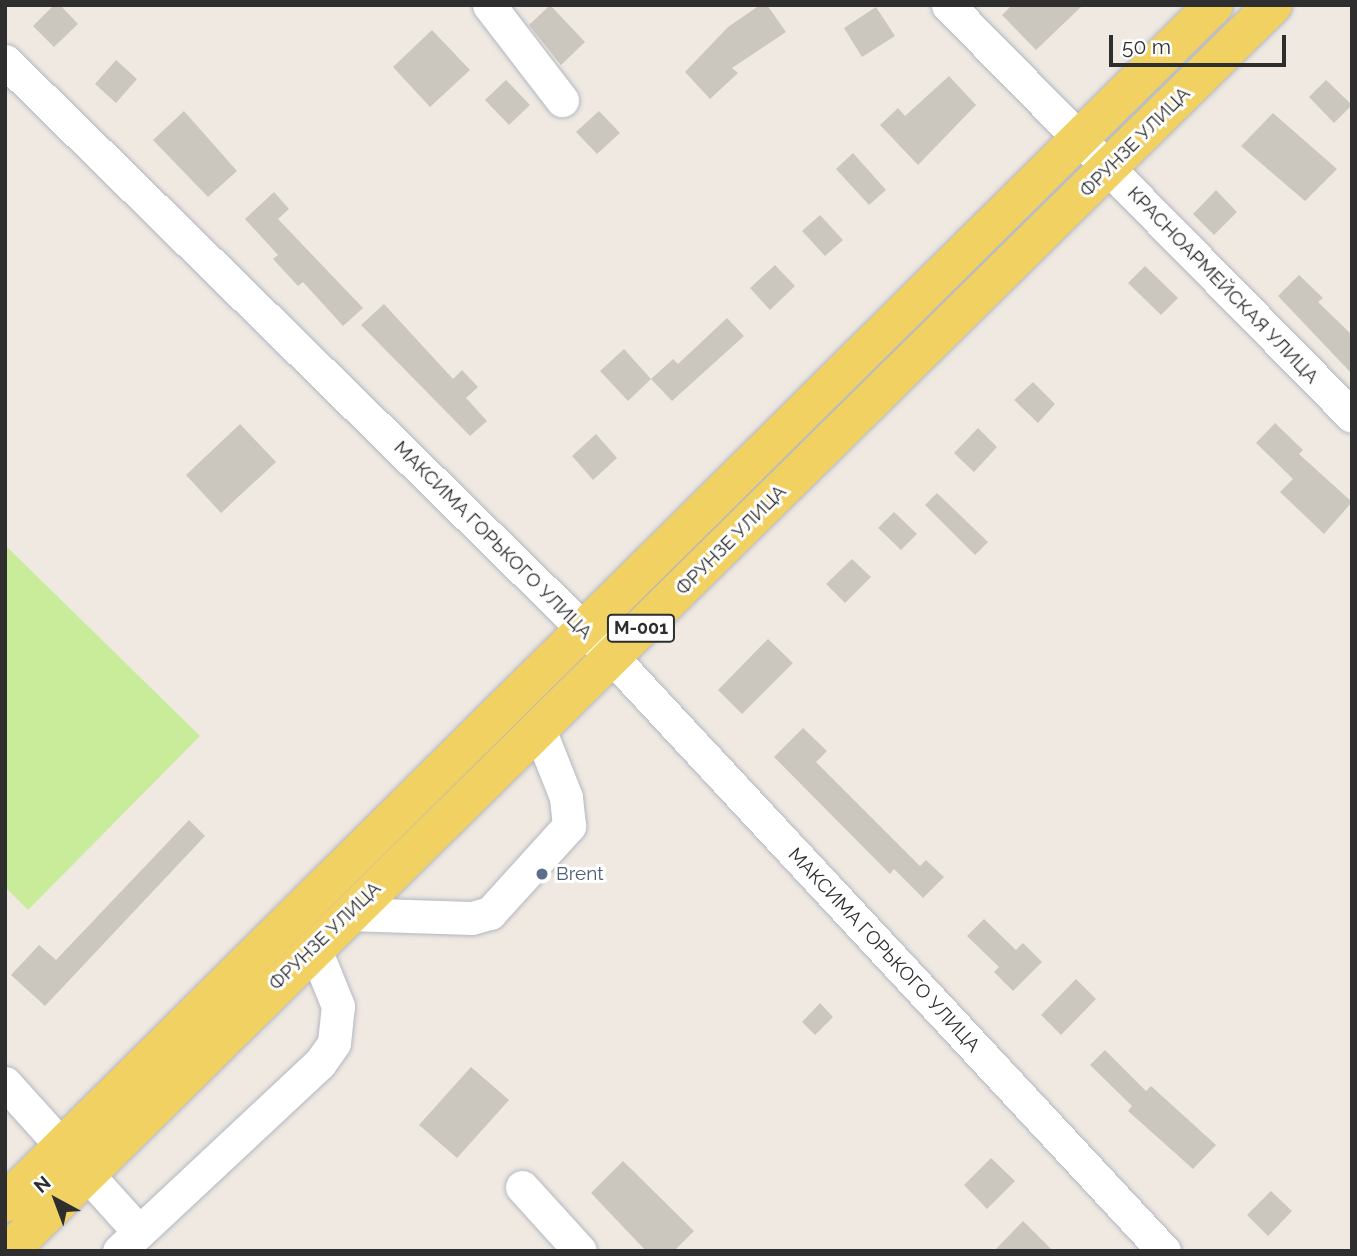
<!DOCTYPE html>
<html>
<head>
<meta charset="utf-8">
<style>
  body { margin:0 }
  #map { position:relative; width:1357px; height:1256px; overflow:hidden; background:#efe9e1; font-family:Raleway,sans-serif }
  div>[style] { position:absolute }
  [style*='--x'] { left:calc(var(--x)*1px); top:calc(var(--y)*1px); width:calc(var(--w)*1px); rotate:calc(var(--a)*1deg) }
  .pitch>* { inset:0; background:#c9ec9a }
  .building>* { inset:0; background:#cbc7bf }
  .roads { filter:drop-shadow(0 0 2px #b4b7c1) drop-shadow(0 0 2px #b4b7c1) }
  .minor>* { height:33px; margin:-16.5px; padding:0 16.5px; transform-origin:16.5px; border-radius:16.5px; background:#fff }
  .major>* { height:38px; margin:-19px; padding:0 19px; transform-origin:19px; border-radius:19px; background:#f2d163 }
  .dots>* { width:19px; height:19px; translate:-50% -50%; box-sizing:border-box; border:4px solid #fff; border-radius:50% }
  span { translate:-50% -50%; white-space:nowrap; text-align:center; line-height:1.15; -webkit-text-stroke:6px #fff; paint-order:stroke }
  .shield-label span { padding:2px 5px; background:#fff; border:2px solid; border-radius:5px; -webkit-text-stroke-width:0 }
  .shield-label { font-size:18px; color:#2e2e2e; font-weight:700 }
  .street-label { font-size:19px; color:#2e2e2e }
  .service-label { font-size:19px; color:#4e5e75 }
  .left { translate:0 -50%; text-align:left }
  .frame { position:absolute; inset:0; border:7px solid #2e2e2e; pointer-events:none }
  .north { position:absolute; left:21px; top:1165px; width:70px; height:70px; -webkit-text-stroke:5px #fff; paint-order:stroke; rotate:319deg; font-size:19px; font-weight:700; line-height:28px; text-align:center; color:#2e2e2e }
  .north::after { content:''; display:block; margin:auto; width:24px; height:32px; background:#2e2e2e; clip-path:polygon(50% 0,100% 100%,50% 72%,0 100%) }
  .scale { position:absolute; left:1109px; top:35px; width:177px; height:32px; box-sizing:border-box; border:4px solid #2e2e2e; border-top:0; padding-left:9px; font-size:21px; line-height:24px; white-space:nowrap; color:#2e2e2e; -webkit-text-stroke:5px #fff; paint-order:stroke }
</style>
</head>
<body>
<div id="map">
  <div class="pitch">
    <div style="clip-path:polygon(5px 545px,200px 736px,28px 910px,5px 887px)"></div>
  </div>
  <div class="building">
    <div style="clip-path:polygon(54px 5px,60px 5px,78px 24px,54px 47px,33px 26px)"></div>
    <div style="clip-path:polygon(550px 5px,585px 42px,561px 65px,529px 25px)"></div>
    <div style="clip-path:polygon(760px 5px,767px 5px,786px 32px,732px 68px,738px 73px,710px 99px,685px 72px,728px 27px)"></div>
    <div style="clip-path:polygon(1012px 5px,1083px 5px,1036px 50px,1002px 15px)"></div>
    <div style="clip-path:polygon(876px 7px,895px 36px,862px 57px,844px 28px)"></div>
    <div style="clip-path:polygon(432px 30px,470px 70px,430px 107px,393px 67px)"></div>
    <div style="clip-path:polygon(116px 60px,137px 79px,116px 103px,95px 84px)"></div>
    <div style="clip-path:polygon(949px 76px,976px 105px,918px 165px,880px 125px,898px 108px,905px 116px)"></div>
    <div style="clip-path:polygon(506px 80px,530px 105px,509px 125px,485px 100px)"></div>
    <div style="clip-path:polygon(1326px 80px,1352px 105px,1334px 123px,1309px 97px)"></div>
    <div style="clip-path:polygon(184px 111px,237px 171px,208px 197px,153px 140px)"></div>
    <div style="clip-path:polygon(599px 111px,620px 133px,597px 154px,576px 132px)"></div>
    <div style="clip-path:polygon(1273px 113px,1337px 169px,1305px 201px,1241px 146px)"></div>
    <div style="clip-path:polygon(853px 153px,886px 190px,869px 205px,836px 169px)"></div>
    <div style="clip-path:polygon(1216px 190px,1237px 212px,1214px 235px,1193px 214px)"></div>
    <div style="clip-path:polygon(274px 192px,289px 209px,278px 219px,363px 308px,343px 326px,303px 282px,298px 286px,273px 259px,278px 255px,245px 219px)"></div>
    <div style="clip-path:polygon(820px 215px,843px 240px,825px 256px,802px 231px)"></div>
    <div style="clip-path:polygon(775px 265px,795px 286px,770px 310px,750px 288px)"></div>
    <div style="clip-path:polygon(1145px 266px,1178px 298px,1161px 315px,1128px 283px)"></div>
    <div style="clip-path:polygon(1299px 275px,1323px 298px,1318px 302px,1352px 335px,1352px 374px,1278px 296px)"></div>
    <div style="clip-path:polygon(384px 304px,453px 379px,462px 370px,478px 387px,466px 398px,487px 421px,470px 436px,361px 325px)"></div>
    <div style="clip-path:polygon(727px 318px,744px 336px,672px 401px,651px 379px,673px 359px,678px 364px)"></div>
    <div style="clip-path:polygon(624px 349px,651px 379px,628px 401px,600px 371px)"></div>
    <div style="clip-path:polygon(1033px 382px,1055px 404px,1038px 423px,1014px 400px)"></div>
    <div style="clip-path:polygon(1275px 423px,1303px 450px,1299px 454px,1352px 502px,1324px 534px,1280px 492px,1293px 479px,1256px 443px)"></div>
    <div style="clip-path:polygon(240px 424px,276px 462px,221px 513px,186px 475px)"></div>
    <div style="clip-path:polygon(978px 428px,997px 447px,974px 472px,954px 453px)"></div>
    <div style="clip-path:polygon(596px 434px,617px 458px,593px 480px,572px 456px)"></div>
    <div style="clip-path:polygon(937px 493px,988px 542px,975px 555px,925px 505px)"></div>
    <div style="clip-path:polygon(894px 512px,917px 534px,901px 550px,878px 528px)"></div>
    <div style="clip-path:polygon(852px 559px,871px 577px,845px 603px,826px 584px)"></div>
    <div style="clip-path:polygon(768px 639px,793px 663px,742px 714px,718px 690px)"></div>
    <div style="clip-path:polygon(803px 728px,827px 751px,816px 762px,920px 866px,926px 860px,944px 877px,923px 898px,894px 869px,890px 874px,774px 757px)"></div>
    <div style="clip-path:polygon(189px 820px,205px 836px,45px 1006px,11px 975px,39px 945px,56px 960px)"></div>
    <div style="clip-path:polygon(984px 919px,1016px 950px,1023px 943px,1042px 962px,1013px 991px,994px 972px,999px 967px,967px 936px)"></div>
    <div style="clip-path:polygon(1076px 979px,1096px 999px,1061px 1035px,1041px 1015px)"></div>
    <div style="clip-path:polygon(820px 1003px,833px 1017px,815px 1035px,802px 1022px)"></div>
    <div style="clip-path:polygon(1105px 1050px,1146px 1091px,1151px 1086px,1216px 1145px,1193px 1169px,1128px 1111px,1132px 1106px,1090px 1065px)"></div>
    <div style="clip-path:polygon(471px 1067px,509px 1100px,457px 1158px,419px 1125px)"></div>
    <div style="clip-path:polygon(991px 1158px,1015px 1181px,987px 1209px,964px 1185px)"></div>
    <div style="clip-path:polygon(623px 1161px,694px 1231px,674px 1251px,646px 1251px,591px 1193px)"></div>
    <div style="clip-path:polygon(1271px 1191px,1292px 1211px,1268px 1236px,1247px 1215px)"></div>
    <div style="clip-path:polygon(1023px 1221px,1053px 1251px,994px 1251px)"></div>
  </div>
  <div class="roads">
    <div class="minor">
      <div style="--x:489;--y:5;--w:120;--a:52.5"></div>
      <div style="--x:948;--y:5;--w:576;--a:45.49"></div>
      <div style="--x:5;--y:61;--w:851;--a:44.48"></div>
      <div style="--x:612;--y:657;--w:811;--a:47.1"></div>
      <div style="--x:347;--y:914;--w:125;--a:1.8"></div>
      <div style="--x:472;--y:918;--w:19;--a:-16"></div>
      <div style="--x:490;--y:913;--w:118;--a:-47.8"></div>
      <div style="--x:569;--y:826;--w:29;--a:-96"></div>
      <div style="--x:566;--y:797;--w:73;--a:-111.7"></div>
      <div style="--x:5;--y:1083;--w:200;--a:48"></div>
      <div style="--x:522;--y:1187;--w:86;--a:47.8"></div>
      <div style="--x:119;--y:1251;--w:275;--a:-43.1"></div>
      <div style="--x:320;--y:1063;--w:24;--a:-55"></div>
      <div style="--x:334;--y:1043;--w:37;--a:-84"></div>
      <div style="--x:338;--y:1006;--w:64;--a:-112.1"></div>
    </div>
    <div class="major">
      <div style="--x:5;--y:1203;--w:1702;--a:-44.74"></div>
      <div style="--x:9;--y:1251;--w:1775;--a:-44.59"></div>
    </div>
  </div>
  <div class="dots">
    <div style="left:542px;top:874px;background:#5c6f8a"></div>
  </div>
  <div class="shield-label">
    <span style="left:641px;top:628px">M-001</span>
  </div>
  <div class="street-label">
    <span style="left:1135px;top:142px;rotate:-45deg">ФРУНЗЕ УЛИЦА</span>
    <span style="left:1223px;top:285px;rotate:46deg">КРАСНОАРМЕЙСКАЯ УЛИЦА</span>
    <span style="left:493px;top:540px;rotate:45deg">МАКСИМА ГОРЬКОГО УЛИЦА</span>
    <span style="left:731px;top:540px;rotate:-45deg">ФРУНЗЕ УЛИЦА</span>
    <span style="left:325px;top:936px;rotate:-44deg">ФРУНЗЕ УЛИЦА</span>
    <span style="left:884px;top:950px;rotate:47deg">МАКСИМА ГОРЬКОГО УЛИЦА</span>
  </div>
  <div class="service-label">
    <span class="left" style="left:556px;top:874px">Brent</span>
  </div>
  <div class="frame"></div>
  <div class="north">N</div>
  <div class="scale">50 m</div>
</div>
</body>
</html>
